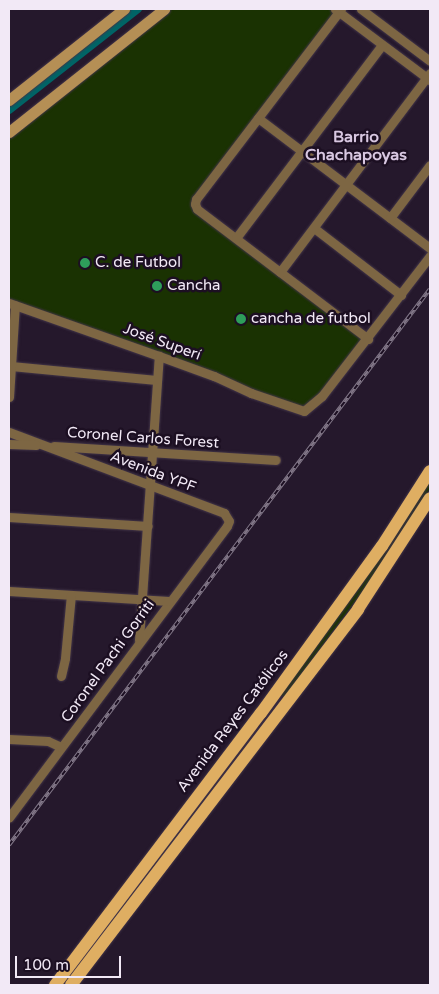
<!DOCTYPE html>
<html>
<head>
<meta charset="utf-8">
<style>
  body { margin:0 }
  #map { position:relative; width:439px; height:994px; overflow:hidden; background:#25182c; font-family:"Varela Round",sans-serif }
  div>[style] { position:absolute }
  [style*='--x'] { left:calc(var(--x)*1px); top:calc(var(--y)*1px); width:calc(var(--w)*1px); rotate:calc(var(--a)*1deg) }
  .green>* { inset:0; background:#1a3202 }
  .canal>* { height:8px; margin:-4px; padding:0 4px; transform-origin:4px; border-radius:4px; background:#006466 }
  .roads { filter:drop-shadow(0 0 1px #423548) drop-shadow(0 0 1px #423548) }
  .minor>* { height:9px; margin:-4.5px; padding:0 4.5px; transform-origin:4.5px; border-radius:4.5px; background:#7d6643 }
  .secondary>* { height:11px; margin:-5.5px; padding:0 5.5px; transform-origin:5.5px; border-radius:5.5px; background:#b58f55 }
  .primary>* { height:12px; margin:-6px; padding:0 6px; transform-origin:6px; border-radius:6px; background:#dfae62 }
  .rail>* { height:4px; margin-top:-2px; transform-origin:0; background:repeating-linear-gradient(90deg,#1c0f22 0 5.5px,#827788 0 11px); box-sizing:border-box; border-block:1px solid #827788 }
  .dots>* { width:14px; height:14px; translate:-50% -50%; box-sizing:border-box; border:2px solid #1c0f22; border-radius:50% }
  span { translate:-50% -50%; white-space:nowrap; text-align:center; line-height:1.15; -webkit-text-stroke:5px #1c0f22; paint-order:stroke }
  .poi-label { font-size:15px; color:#f2e9f6 }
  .left { translate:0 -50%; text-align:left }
  .street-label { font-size:15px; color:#f2e9f6 }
  .neighbourhood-label { font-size:16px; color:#d8c7e1; font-weight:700 }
  .frame { position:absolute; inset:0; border:10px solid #f2e9f6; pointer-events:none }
  .scale { position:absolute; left:15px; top:956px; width:106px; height:22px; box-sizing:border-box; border:2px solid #f2e9f6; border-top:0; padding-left:6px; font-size:15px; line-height:18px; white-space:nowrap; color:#f2e9f6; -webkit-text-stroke:4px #1c0f22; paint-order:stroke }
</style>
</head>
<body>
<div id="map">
  <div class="green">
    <div style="clip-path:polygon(169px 9px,335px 9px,339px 11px,195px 202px,197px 209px,368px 339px,304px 411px,9px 304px,9px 134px)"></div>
    <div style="clip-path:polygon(430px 480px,430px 488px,374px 576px,284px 697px,279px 694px,361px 586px)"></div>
  </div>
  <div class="canal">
    <div style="--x:9;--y:110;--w:164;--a:-38.1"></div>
  </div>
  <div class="roads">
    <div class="minor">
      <div style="--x:335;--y:9;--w:119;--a:36.8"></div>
      <div style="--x:341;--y:9;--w:239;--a:127.3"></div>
      <div style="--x:196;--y:199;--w:5;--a:101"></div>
      <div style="--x:195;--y:204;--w:5;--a:68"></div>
      <div style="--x:197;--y:209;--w:215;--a:37.2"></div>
      <div style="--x:361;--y:9;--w:86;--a:37"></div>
      <div style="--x:258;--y:118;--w:216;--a:37.1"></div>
      <div style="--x:390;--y:218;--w:66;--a:-53"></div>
      <div style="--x:314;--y:228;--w:110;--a:37.6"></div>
      <div style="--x:236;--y:238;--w:242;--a:-52.9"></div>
      <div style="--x:280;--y:272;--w:249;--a:-53"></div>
      <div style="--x:9;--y:303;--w:159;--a:19.5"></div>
      <div style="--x:159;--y:356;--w:59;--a:20"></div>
      <div style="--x:214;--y:376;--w:41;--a:24.7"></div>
      <div style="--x:251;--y:393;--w:56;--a:18.8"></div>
      <div style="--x:304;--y:411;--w:23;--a:-40"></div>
      <div style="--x:322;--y:396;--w:177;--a:-52.4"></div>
      <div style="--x:11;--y:366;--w:146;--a:5.5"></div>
      <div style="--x:9;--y:397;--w:92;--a:-86.3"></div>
      <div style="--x:9;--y:432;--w:230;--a:20.6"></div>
      <div style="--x:224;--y:513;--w:9;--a:58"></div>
      <div style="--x:229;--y:521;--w:5;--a:112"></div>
      <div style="--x:227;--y:526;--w:364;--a:126.8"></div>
      <div style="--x:9;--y:444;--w:27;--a:2"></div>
      <div style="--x:54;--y:446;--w:222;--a:3.6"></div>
      <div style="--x:9;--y:517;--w:139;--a:3.7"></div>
      <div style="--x:9;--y:591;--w:160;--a:3.6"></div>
      <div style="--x:139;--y:640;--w:285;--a:-86"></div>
      <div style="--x:61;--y:676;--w:18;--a:-77"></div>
      <div style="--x:65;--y:658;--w:63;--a:-84.6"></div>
      <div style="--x:9;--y:739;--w:39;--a:3"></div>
      <div style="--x:48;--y:741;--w:14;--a:25"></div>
    </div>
    <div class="secondary">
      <div style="--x:9;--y:100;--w:147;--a:-38.4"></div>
      <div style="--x:9;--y:132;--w:198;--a:-38.4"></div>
    </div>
    <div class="primary">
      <div style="--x:55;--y:985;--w:341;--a:-52.9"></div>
      <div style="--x:261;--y:713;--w:206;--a:-54.1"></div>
      <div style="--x:382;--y:546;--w:89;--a:-57.4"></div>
      <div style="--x:71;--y:985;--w:473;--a:-52.6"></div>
      <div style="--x:358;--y:609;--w:132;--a:-57"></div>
    </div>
  </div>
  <div class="rail">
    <div style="--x:9;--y:845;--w:697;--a:-52.87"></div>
  </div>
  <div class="dots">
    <div style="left:85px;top:263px;background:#2e9e5b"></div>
    <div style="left:157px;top:286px;background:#2e9e5b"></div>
    <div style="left:241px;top:319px;background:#2e9e5b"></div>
  </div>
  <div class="poi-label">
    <span class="left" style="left:95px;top:263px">C. de Futbol</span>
    <span class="left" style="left:167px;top:286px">Cancha</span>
    <span class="left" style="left:251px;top:319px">cancha de futbol</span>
  </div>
  <div class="street-label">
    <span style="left:162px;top:342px;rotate:20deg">José Superí</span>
    <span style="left:143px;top:438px;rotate:4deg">Coronel Carlos Forest</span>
    <span style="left:153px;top:472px;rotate:21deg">Avenida YPF</span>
    <span style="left:108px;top:661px;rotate:-54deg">Coronel Pachi Gorriti</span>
    <span style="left:233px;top:721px;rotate:-53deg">Avenida Reyes Católicos</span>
  </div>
  <div class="neighbourhood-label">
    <span style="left:356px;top:146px">Barrio<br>Chachapoyas</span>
  </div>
  <div class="frame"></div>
  <div class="scale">100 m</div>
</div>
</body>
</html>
